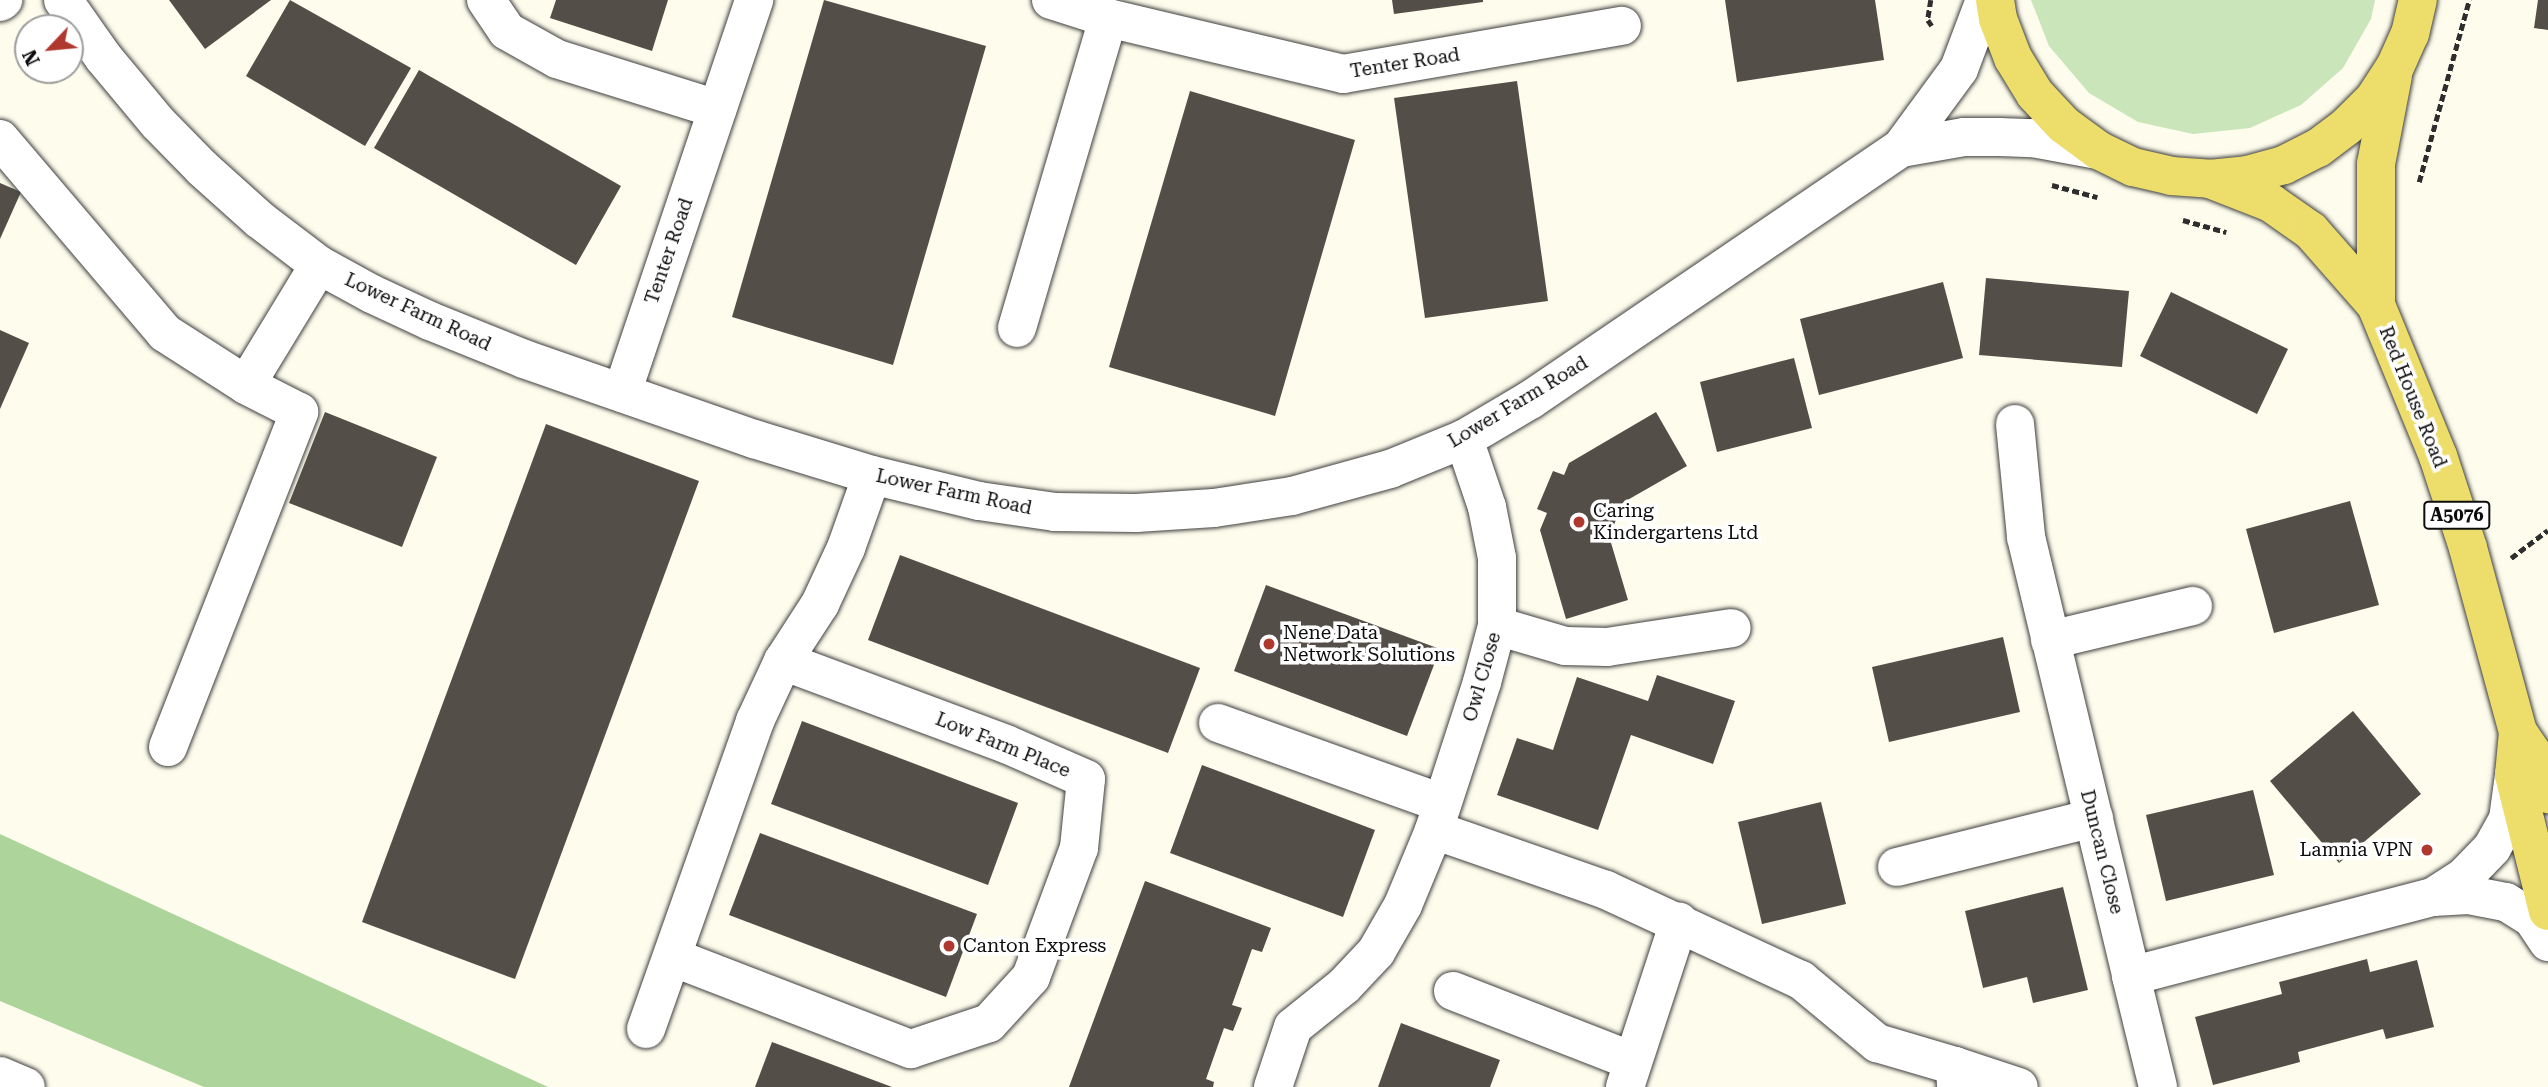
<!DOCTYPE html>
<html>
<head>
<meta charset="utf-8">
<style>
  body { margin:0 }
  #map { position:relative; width:2548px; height:1087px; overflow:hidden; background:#fefcec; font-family:"Roboto Serif",serif }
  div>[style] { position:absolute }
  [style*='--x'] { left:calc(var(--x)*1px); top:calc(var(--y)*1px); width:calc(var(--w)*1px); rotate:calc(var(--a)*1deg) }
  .green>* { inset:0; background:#cae5b9 }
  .forest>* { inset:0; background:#add49a }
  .building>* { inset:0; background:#544e49 }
  .path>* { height:4.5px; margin-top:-2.25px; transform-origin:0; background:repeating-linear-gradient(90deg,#2e2e2e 0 7px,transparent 0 10.5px) }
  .roads { filter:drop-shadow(0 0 2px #3f3f3f) drop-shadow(0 0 2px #3f3f3f) }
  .minor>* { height:38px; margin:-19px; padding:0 19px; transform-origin:19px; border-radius:19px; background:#fff }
  .major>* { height:38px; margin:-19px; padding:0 19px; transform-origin:19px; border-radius:19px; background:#edde6c }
  .dots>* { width:19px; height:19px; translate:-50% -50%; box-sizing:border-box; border:4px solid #fff; border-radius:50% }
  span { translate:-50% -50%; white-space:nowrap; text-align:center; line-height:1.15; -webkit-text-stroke:7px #fff; paint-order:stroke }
  .shield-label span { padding:2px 5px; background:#fff; border:2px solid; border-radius:5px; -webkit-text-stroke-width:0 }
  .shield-label { font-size:18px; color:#0c0c0c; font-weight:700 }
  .street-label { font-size:19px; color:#0c0c0c }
  .poi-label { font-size:19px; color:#0c0c0c }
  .left { translate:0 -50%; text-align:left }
  .right { translate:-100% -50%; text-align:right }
  .north { position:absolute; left:14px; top:14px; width:70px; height:70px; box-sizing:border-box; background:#fff; border:2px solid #9e9e9e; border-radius:50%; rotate:244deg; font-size:19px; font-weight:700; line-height:28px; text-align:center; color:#0c0c0c }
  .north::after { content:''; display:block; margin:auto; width:24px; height:32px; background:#b0392f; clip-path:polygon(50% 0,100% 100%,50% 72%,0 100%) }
</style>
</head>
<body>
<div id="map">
  <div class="green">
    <div style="clip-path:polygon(2031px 0,2375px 0,2371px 19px,2343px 68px,2301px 105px,2250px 128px,2193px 134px,2138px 122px,2089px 93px,2049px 46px)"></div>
  </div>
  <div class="forest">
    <div style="clip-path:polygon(0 834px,548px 1087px,204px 1087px,0 1001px)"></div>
  </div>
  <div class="building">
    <div style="clip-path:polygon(169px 0,271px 0,205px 49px)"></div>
    <div style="clip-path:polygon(290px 0,411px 68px,365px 146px,246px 76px)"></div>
    <div style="clip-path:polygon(556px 0,668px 0,652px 51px,550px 18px)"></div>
    <div style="clip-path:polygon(824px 0,986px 46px,893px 365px,732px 317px)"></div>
    <div style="clip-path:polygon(1392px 0,1483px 0,1483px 2px,1394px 14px)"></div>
    <div style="clip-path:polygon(1725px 0,1875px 0,1884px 60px,1737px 82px)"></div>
    <div style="clip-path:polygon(2538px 0,2548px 0,2548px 30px,2534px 28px)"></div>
    <div style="clip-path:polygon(419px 70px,621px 186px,576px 265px,374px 148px)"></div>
    <div style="clip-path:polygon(1517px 81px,1548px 301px,1425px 318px,1394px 98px)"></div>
    <div style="clip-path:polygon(1190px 91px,1355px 140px,1275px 416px,1109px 367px)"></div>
    <div style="clip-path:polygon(0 183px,21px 192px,0 239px)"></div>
    <div style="clip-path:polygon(1986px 278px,2129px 291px,2122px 367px,1979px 355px)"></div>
    <div style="clip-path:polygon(1943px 282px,1963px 358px,1819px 395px,1800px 319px)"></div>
    <div style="clip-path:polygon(2171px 292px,2288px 349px,2257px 414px,2140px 356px)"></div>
    <div style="clip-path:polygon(0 330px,29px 343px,0 409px)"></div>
    <div style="clip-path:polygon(1794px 358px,1812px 428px,1717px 452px,1700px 382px)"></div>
    <div style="clip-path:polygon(325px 412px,437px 457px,402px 547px,289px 503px)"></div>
    <div style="clip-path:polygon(1656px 412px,1687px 466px,1624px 502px,1609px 536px,1628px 600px,1566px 619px,1540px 530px,1547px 513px,1537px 509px,1553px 471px,1564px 475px,1569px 463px)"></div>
    <div style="clip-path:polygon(546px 424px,699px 481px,515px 979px,362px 922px)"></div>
    <div style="clip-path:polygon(2350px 501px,2379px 605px,2274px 633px,2246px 529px)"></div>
    <div style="clip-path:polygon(900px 555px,1200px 668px,1168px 753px,868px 640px)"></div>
    <div style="clip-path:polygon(1266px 585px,1440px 649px,1407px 736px,1234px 671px)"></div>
    <div style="clip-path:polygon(2003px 637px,2020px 712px,1889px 742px,1872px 667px)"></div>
    <div style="clip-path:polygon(1657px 675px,1735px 701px,1713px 764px,1631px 735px,1598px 830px,1497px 795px,1517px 738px,1553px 750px,1577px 677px,1648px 701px)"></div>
    <div style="clip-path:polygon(2353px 711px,2421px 794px,2339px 863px,2270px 781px)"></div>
    <div style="clip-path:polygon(802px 721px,1018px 803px,988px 885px,771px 804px)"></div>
    <div style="clip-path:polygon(1202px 765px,1375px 830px,1343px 917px,1170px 853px)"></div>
    <div style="clip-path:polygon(2253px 790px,2274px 875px,2166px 901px,2146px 815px)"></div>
    <div style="clip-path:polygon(1821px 802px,1846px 904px,1762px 924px,1738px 822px)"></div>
    <div style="clip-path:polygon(760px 833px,977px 914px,946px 997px,729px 915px)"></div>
    <div style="clip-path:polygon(1145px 881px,1271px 928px,1262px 952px,1252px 949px,1232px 1005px,1242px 1008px,1233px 1031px,1224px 1028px,1206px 1079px,1214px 1082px,1213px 1087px,1069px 1087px)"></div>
    <div style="clip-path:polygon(2063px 887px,2088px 990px,2033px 1003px,2027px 977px,1983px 988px,1965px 911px)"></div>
    <div style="clip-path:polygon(2367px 959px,2370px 972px,2417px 960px,2434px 1027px,2386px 1039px,2383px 1029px,2298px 1052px,2300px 1062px,2213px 1085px,2195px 1017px,2282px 994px,2279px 982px)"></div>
    <div style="clip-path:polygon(1401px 1023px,1500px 1060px,1490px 1087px,1378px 1087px)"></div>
    <div style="clip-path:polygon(772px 1042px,892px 1087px,755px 1087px)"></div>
  </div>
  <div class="path">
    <div style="--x:1931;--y:0;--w:20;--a:99"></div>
    <div style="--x:1928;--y:20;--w:7;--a:56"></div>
    <div style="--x:2419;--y:182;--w:189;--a:-74.6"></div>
    <div style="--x:2052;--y:185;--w:47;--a:14.9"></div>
    <div style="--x:2183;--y:220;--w:45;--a:15.6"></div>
    <div style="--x:2511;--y:558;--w:46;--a:-37.1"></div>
  </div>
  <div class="roads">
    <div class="minor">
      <div style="--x:63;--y:0;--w:70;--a:54.9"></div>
      <div style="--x:103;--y:57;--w:86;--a:50.2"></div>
      <div style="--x:158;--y:123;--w:63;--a:45.6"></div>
      <div style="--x:202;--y:168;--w:78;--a:41.9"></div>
      <div style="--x:260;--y:220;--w:74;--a:37.3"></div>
      <div style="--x:319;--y:265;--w:60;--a:28.7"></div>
      <div style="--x:372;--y:294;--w:64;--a:25"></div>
      <div style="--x:430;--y:321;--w:101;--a:22"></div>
      <div style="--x:524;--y:359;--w:244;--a:19.2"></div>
      <div style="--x:754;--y:439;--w:123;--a:17"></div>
      <div style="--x:872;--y:475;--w:110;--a:13.7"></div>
      <div style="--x:979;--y:501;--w:77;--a:8.2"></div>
      <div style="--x:1055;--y:512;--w:81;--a:0.7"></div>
      <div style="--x:1136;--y:513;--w:78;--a:-3.7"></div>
      <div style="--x:1214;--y:508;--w:79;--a:-8.7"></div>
      <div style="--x:1292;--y:496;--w:102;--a:-15.4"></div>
      <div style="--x:1390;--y:469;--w:80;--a:-22.1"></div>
      <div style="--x:1464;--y:439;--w:77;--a:-30.6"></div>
      <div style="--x:1530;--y:400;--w:448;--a:-34.2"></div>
      <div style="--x:1901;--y:148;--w:98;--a:-53.7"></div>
      <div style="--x:1959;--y:69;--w:74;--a:-69.4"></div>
      <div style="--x:486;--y:0;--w:37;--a:56"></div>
      <div style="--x:507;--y:31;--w:57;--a:29.2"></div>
      <div style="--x:557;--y:59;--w:168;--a:17.4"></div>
      <div style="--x:1051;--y:0;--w:60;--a:17.5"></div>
      <div style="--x:1108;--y:18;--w:242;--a:13.4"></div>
      <div style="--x:1343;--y:74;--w:283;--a:-9.8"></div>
      <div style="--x:0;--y:2;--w:4;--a:-34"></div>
      <div style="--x:0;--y:139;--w:255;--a:49.6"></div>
      <div style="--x:165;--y:333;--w:96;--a:32.7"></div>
      <div style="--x:246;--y:385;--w:140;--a:-58.7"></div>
      <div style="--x:1901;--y:148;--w:64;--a:-9.9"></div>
      <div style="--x:1964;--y:137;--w:35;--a:0"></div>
      <div style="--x:1999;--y:137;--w:34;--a:2"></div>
      <div style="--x:2033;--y:138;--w:66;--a:10.5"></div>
      <div style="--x:1017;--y:328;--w:323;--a:-73.6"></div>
      <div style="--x:622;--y:393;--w:415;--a:-71.4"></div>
      <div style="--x:2015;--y:424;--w:114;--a:84.4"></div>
      <div style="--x:2026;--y:537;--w:451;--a:76.5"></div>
      <div style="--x:2131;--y:976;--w:312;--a:-14.7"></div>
      <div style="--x:2433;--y:897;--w:36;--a:-3"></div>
      <div style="--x:2469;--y:895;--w:38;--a:11"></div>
      <div style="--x:2506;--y:902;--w:31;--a:32"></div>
      <div style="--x:2532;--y:918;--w:29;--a:56"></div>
      <div style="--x:1497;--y:626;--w:71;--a:16.4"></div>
      <div style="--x:1565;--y:646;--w:42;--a:1.4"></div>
      <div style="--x:1607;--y:647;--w:126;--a:-8.6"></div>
      <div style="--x:2050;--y:640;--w:147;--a:-13.4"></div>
      <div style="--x:1218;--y:723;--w:238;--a:19.7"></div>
      <div style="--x:168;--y:747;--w:360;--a:-68.6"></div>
      <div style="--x:299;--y:412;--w:59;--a:-153"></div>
      <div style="--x:1434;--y:830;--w:182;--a:19.2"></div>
      <div style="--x:1606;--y:890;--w:215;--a:24.8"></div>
      <div style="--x:1801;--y:980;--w:99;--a:39.7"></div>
      <div style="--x:1877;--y:1043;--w:81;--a:16.4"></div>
      <div style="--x:1955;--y:1066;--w:21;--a:87"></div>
      <div style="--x:1897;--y:867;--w:203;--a:-14"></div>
      <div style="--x:2433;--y:897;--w:37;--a:-33"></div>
      <div style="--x:2464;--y:877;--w:40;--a:-46"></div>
      <div style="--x:2492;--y:848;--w:33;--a:-61"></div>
      <div style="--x:2508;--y:819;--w:44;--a:-82.2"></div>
      <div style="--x:672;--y:957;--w:256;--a:21.1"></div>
      <div style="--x:911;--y:1049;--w:82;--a:-18.4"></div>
      <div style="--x:989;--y:1023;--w:62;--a:-47.6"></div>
      <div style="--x:1031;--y:977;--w:138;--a:-69.6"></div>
      <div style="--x:1079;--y:848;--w:69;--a:-84.2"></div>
      <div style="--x:1086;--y:779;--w:87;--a:-156.4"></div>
      <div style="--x:1006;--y:744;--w:238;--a:-159.6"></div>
      <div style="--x:2131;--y:976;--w:114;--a:76.3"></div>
      <div style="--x:1453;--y:991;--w:193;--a:21.3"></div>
      <div style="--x:646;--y:1029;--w:327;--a:-70.5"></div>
      <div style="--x:755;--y:721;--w:66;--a:-65"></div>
      <div style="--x:783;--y:661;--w:68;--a:-57"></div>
      <div style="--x:820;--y:604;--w:62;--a:-65.1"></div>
      <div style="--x:846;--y:548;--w:77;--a:-70.4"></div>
      <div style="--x:1955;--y:1066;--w:67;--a:18.2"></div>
      <div style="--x:0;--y:1076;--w:28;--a:23"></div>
      <div style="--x:1273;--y:1087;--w:63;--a:-71.6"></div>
      <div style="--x:1293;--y:1027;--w:65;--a:-38.8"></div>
      <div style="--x:1344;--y:986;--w:47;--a:-46.7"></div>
      <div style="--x:1376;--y:952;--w:54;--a:-60.1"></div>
      <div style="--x:1403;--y:905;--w:81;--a:-67.5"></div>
      <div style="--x:1434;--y:830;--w:156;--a:-72"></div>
      <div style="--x:1482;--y:682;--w:58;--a:-75"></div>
      <div style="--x:1497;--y:626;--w:68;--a:-90"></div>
      <div style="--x:1497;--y:558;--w:52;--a:-101.1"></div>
      <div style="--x:1487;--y:507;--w:72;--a:-108.7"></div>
      <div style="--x:1625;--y:1087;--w:174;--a:-71.9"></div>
    </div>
    <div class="major">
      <div style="--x:1995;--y:0;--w:19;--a:81"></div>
      <div style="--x:1998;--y:19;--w:42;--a:69"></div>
      <div style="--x:2013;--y:58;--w:42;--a:58.6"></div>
      <div style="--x:2035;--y:94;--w:42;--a:46.9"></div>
      <div style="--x:2064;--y:125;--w:42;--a:36.3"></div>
      <div style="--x:2098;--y:150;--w:39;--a:26"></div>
      <div style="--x:2133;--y:167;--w:39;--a:13"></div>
      <div style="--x:2171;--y:176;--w:39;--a:4"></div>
      <div style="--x:2210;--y:179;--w:37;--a:-6"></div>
      <div style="--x:2247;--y:175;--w:38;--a:-15"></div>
      <div style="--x:2284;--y:165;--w:38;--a:-27"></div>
      <div style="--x:2318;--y:148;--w:36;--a:-37"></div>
      <div style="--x:2347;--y:126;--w:38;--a:-45"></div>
      <div style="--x:2374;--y:99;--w:38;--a:-57"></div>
      <div style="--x:2395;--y:67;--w:36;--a:-66"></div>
      <div style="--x:2410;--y:34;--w:35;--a:-77"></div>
      <div style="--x:2210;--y:179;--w:66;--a:21.5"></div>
      <div style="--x:2271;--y:203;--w:49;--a:35"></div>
      <div style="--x:2311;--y:231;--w:98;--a:48.7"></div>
      <div style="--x:2376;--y:305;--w:163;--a:67.7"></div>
      <div style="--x:2438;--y:456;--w:97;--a:71.9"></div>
      <div style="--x:2468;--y:548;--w:191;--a:74.8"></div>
      <div style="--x:2518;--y:732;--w:41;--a:55.9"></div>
      <div style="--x:2541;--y:766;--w:29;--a:76"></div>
      <div style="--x:2376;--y:305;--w:141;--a:-90"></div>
      <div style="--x:2376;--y:164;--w:90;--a:-79.1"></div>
      <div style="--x:2518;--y:732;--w:43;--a:95.3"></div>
      <div style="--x:2514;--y:775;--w:140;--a:76"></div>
    </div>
  </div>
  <div class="dots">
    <div style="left:1579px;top:522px;background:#b0392f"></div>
    <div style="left:1269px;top:644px;background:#b0392f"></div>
    <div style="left:2427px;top:850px;background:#b0392f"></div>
    <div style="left:949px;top:946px;background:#b0392f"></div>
  </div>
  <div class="shield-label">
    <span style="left:2457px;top:515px">A5076</span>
  </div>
  <div class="street-label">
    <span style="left:1405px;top:63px;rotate:-9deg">Tenter Road</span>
    <span style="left:669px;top:251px;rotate:-71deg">Tenter Road</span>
    <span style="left:418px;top:312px;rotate:25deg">Lower Farm Road</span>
    <span style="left:2413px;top:397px;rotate:68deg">Red House Road</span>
    <span style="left:1518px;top:402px;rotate:-31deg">Lower Farm Road</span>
    <span style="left:954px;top:492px;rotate:12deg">Lower Farm Road</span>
    <span style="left:1482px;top:677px;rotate:-74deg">Owl Close</span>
    <span style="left:1003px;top:745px;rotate:22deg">Low Farm Place</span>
    <span style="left:2102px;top:852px;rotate:76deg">Duncan Close</span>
  </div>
  <div class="poi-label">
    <span class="left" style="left:1593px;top:522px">Caring<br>Kindergartens Ltd</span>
    <span class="left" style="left:1283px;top:644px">Nene Data<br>Network Solutions</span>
    <span class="right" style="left:2413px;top:850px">Lamnia VPN</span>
    <span class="left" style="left:963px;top:946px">Canton Express</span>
  </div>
  <div class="north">N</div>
</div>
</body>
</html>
